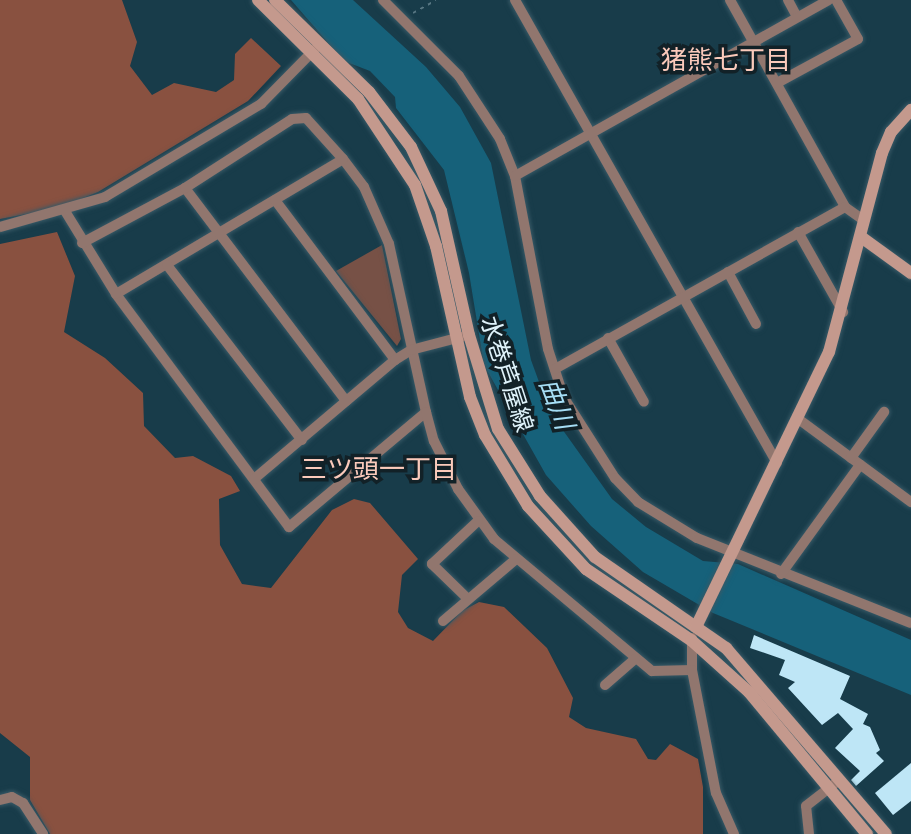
<!DOCTYPE html>
<html>
<head>
<meta charset="utf-8">
<style>
  body { margin:0 }
  #map { position:relative; width:911px; height:834px; overflow:hidden; background:#183c4a; font-family:Jost,"Noto Sans JP",sans-serif }
  div>[style] { position:absolute }
  [style*='--x'] { left:calc(var(--x)*1px); top:calc(var(--y)*1px); width:calc(var(--w)*1px); rotate:calc(var(--a)*1deg) }
  .green>* { inset:0; background:#775146 }
  .forest>* { inset:0; background:#895140 }
  .water>* { inset:0; background:#16617a }
  .building>* { inset:0; background:#bee6f6 }
  .path>* { height:2px; margin-top:-1px; transform-origin:0; background:repeating-linear-gradient(90deg,#587783 0 3.5px,transparent 0 8.5px) }
  .roads { filter:drop-shadow(0 0 2px #385966) drop-shadow(0 0 2px #385966) }
  .street>* { height:10px; margin:-5px; padding:0 5px; transform-origin:5px; border-radius:5px; background:#91766e }
  .secondary>* { height:12px; margin:-6px; padding:0 6px; transform-origin:6px; border-radius:6px; background:#c4998d }
  span { translate:-50% -50%; white-space:nowrap; text-align:center; line-height:1.15; -webkit-text-stroke:7px #122127; paint-order:stroke }
  .street-label { font-size:24px; color:#dff3fb }
  .neighbourhood-label { font-size:26px; color:#fbcabb }
  .water-label { font-size:26px; color:#a6def5; font-style:italic }
</style>
</head>
<body>
<div id="map">
  <div class="green">
    <div style="clip-path:polygon(382px 245px,401px 339px,397px 346px,336px 271px)"></div>
  </div>
  <div class="forest">
    <div style="clip-path:polygon(0 0,122px 0,137px 42px,130px 66px,152px 95px,174px 83px,216px 92px,234px 80px,235px 54px,251px 38px,281px 66px,248px 101px,98px 192px,58px 208px,0 219px)"></div>
    <div style="clip-path:polygon(57px 232px,75px 276px,64px 332px,105px 358px,143px 393px,144px 426px,175px 458px,193px 456px,231px 476px,240px 491px,219px 499px,220px 545px,242px 584px,271px 588px,332px 510px,354px 499px,370px 503px,418px 559px,402px 575px,398px 612px,408px 628px,433px 641px,462px 611px,479px 602px,504px 607px,547px 648px,573px 698px,569px 717px,586px 728px,636px 739px,648px 759px,656px 760px,670px 744px,698px 759px,703px 787px,703px 834px,50px 834px,30px 800px,30px 757px,0 733px,0 244px)"></div>
  </div>
  <div class="water">
    <div style="clip-path:polygon(291px 0,353px 0,426px 67px,460px 107px,491px 163px,531px 360px,550px 412px,612px 499px,646px 527px,703px 561px,738px 564px,911px 640px,911px 695px,713px 613px,643px 572px,591px 526px,546px 475px,484px 365px,469px 273px,444px 170px,396px 108px,395px 97px,370px 71px,344px 61px)"></div>
  </div>
  <div class="building">
    <div style="clip-path:polygon(754px 635px,850px 676px,840px 699px,868px 714px,863px 724px,870px 727px,880px 750px,876px 753px,884px 761px,856px 786px,851px 780px,860px 771px,835px 748px,853px 729px,838px 713px,822px 725px,788px 688px,795px 682px,779px 675px,785px 660px,750px 648px)"></div>
    <div style="clip-path:polygon(911px 763px,911px 801px,893px 815px,875px 793px)"></div>
  </div>
  <div class="path">
    <div style="--x:413;--y:13;--w:26;--a:-29"></div>
  </div>
  <div class="roads">
    <div class="street">
      <div style="--x:383;--y:0;--w:107;--a:45"></div>
      <div style="--x:459;--y:76;--w:75;--a:56.9"></div>
      <div style="--x:500;--y:139;--w:40;--a:68"></div>
      <div style="--x:515;--y:176;--w:176;--a:79.2"></div>
      <div style="--x:548;--y:349;--w:52;--a:71.9"></div>
      <div style="--x:564;--y:398;--w:95;--a:57.5"></div>
      <div style="--x:615;--y:478;--w:33;--a:46"></div>
      <div style="--x:638;--y:502;--w:69;--a:31.4"></div>
      <div style="--x:697;--y:538;--w:230;--a:21.7"></div>
      <div style="--x:515;--y:0;--w:532;--a:60.5"></div>
      <div style="--x:730;--y:0;--w:237;--a:60.9"></div>
      <div style="--x:845;--y:207;--w:21;--a:35"></div>
      <div style="--x:788;--y:0;--w:19;--a:62"></div>
      <div style="--x:777;--y:83;--w:92;--a:-28.5"></div>
      <div style="--x:858;--y:39;--w:45;--a:-119.4"></div>
      <div style="--x:343;--y:159;--w:35;--a:53"></div>
      <div style="--x:364;--y:187;--w:62;--a:66.3"></div>
      <div style="--x:389;--y:244;--w:172;--a:77.6"></div>
      <div style="--x:426;--y:412;--w:179;--a:140"></div>
      <div style="--x:289;--y:527;--w:290;--a:-126.6"></div>
      <div style="--x:116;--y:294;--w:264;--a:-30.7"></div>
      <div style="--x:515;--y:176;--w:359;--a:-29.3"></div>
      <div style="--x:185;--y:188;--w:267;--a:52.9"></div>
      <div style="--x:275;--y:200;--w:200;--a:53.1"></div>
      <div style="--x:65;--y:211;--w:97;--a:58.4"></div>
      <div style="--x:0;--y:227;--w:109;--a:-15.9"></div>
      <div style="--x:105;--y:197;--w:182;--a:-30.8"></div>
      <div style="--x:261;--y:104;--w:76;--a:-45.5"></div>
      <div style="--x:798;--y:232;--w:92;--a:60.6"></div>
      <div style="--x:82;--y:243;--w:117;--a:-28.1"></div>
      <div style="--x:185;--y:188;--w:127;--a:-32.8"></div>
      <div style="--x:292;--y:119;--w:14;--a:-4"></div>
      <div style="--x:306;--y:118;--w:55;--a:47.9"></div>
      <div style="--x:167;--y:265;--w:221;--a:52.4"></div>
      <div style="--x:728;--y:272;--w:59;--a:61.7"></div>
      <div style="--x:608;--y:338;--w:73;--a:60.6"></div>
      <div style="--x:555;--y:369;--w:332;--a:-29.2"></div>
      <div style="--x:426;--y:412;--w:30;--a:75"></div>
      <div style="--x:434;--y:441;--w:54;--a:63.4"></div>
      <div style="--x:458;--y:489;--w:62;--a:54.2"></div>
      <div style="--x:494;--y:539;--w:206;--a:39.9"></div>
      <div style="--x:652;--y:671;--w:40;--a:-1.4"></div>
      <div style="--x:797;--y:418;--w:142;--a:36.4"></div>
      <div style="--x:851;--y:458;--w:57;--a:-54.3"></div>
      <div style="--x:254;--y:479;--w:185;--a:-40.2"></div>
      <div style="--x:395;--y:360;--w:19;--a:-32"></div>
      <div style="--x:411;--y:350;--w:52;--a:-14.6"></div>
      <div style="--x:781;--y:574;--w:135;--a:-54.1"></div>
      <div style="--x:467;--y:598;--w:49;--a:-135.8"></div>
      <div style="--x:432;--y:564;--w:63;--a:-43.1"></div>
      <div style="--x:443;--y:621;--w:96;--a:-40.3"></div>
      <div style="--x:692;--y:638;--w:32;--a:90"></div>
      <div style="--x:692;--y:670;--w:125;--a:79"></div>
      <div style="--x:716;--y:793;--w:45;--a:66.3"></div>
      <div style="--x:605;--y:685;--w:40;--a:-41"></div>
      <div style="--x:0;--y:800;--w:12;--a:-14"></div>
      <div style="--x:12;--y:797;--w:13;--a:29"></div>
      <div style="--x:23;--y:803;--w:37;--a:57"></div>
      <div style="--x:809;--y:834;--w:28;--a:-96"></div>
      <div style="--x:806;--y:806;--w:36;--a:-38"></div>
    </div>
    <div class="secondary">
      <div style="--x:258;--y:0;--w:141;--a:44.7"></div>
      <div style="--x:358;--y:99;--w:103;--a:56.5"></div>
      <div style="--x:415;--y:185;--w:65;--a:71"></div>
      <div style="--x:436;--y:246;--w:155;--a:77.3"></div>
      <div style="--x:470;--y:397;--w:41;--a:68.5"></div>
      <div style="--x:485;--y:435;--w:83;--a:58.8"></div>
      <div style="--x:528;--y:506;--w:86;--a:47.4"></div>
      <div style="--x:586;--y:569;--w:127;--a:34.1"></div>
      <div style="--x:691;--y:640;--w:78;--a:41.9"></div>
      <div style="--x:749;--y:692;--w:185;--a:50.3"></div>
      <div style="--x:275;--y:0;--w:132;--a:44.4"></div>
      <div style="--x:369;--y:92;--w:69;--a:52.6"></div>
      <div style="--x:411;--y:147;--w:71;--a:64.9"></div>
      <div style="--x:441;--y:211;--w:127;--a:77.3"></div>
      <div style="--x:469;--y:335;--w:98;--a:72.9"></div>
      <div style="--x:498;--y:429;--w:79;--a:57.9"></div>
      <div style="--x:540;--y:496;--w:82;--a:48"></div>
      <div style="--x:595;--y:557;--w:160;--a:34.8"></div>
      <div style="--x:726;--y:648;--w:245;--a:49.3"></div>
      <div style="--x:861;--y:237;--w:62;--a:35.8"></div>
      <div style="--x:696;--y:627;--w:305;--a:-64.2"></div>
      <div style="--x:829;--y:352;--w:206;--a:-75.1"></div>
      <div style="--x:882;--y:153;--w:23;--a:-67"></div>
      <div style="--x:891;--y:132;--w:30;--a:-48"></div>
    </div>
  </div>
  <div class="street-label">
    <span style="left:507px;top:374px;rotate:72deg">水巻芦屋線</span>
  </div>
  <div class="neighbourhood-label">
    <span style="left:726px;top:61px">猪熊七丁目</span>
    <span style="left:379px;top:470px">三ツ頭一丁目</span>
  </div>
  <div class="water-label">
    <span style="left:556px;top:404px;rotate:69deg">曲川</span>
  </div>
</div>
</body>
</html>
